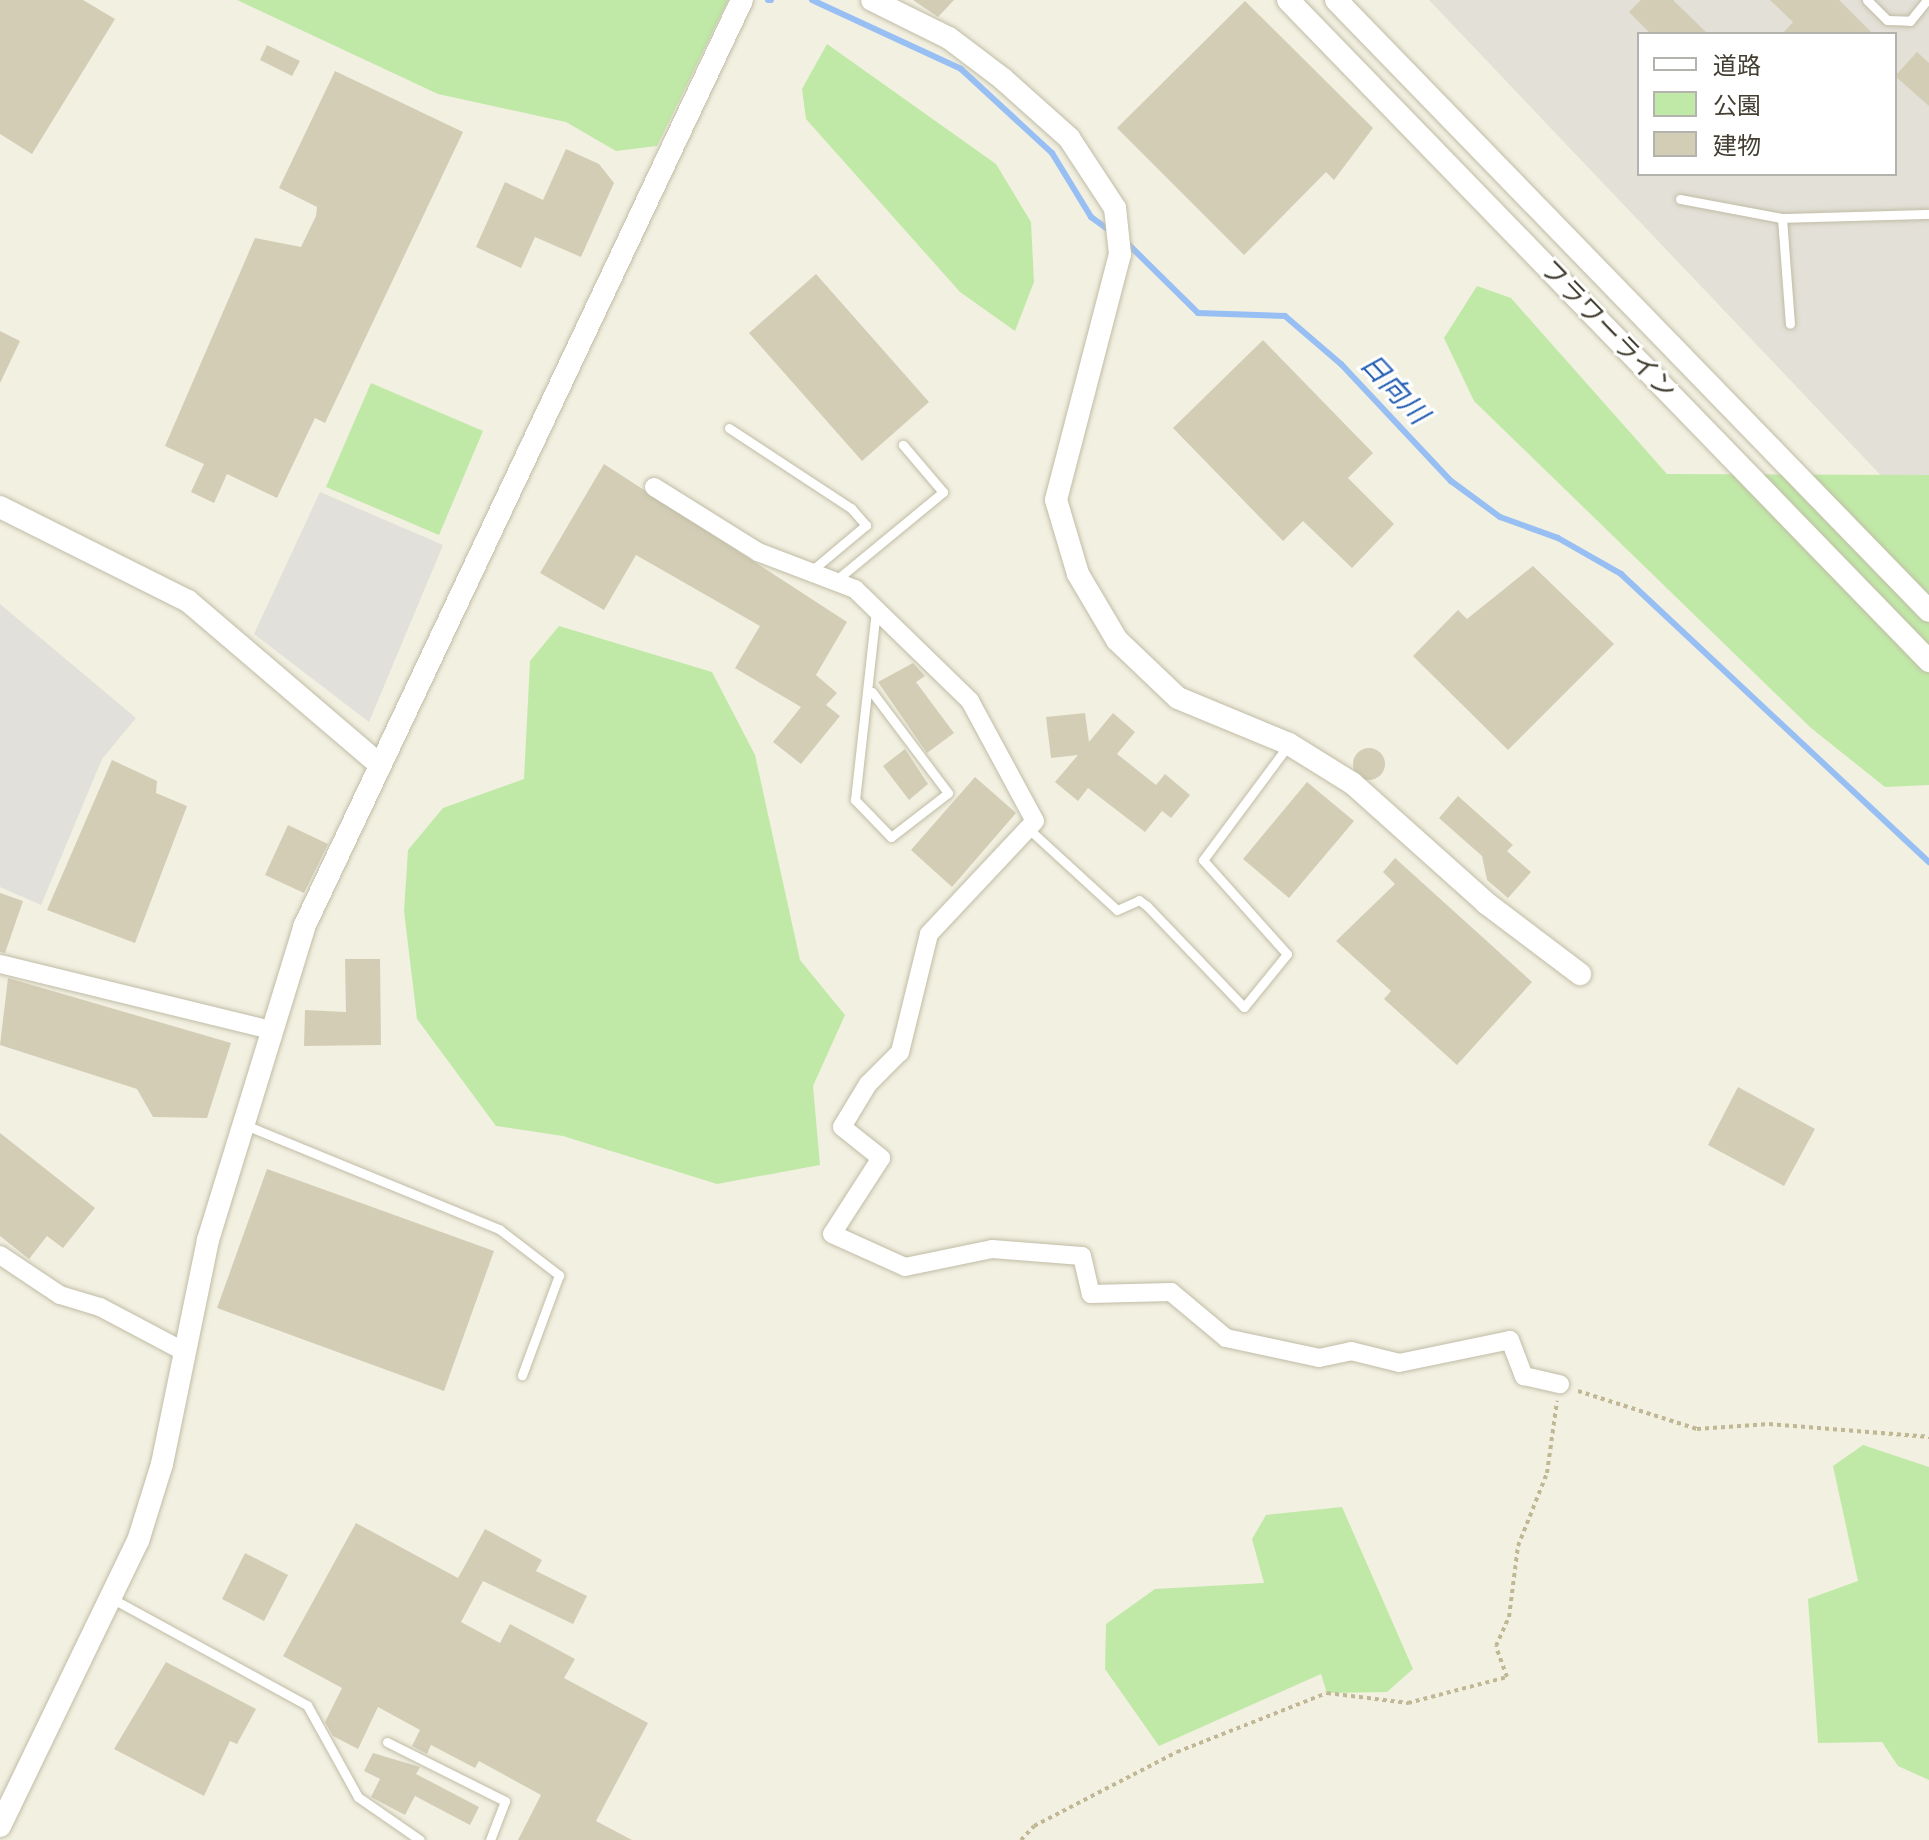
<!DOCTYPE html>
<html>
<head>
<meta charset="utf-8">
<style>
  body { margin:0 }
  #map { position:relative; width:1929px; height:1840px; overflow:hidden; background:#f2f0e1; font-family:"Nunito Sans","Noto Sans JP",sans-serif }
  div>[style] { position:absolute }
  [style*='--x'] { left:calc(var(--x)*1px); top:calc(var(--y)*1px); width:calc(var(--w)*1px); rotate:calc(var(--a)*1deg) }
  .industrial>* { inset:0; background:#e3e0d7 }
  .green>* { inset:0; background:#c0e9a7 }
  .parking>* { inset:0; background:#e1e0da }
  .stream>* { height:6px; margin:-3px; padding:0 3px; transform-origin:3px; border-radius:3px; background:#98bff4 }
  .building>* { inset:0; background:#d3cdb6 }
  .round { border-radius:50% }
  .path>* { height:4px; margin-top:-2px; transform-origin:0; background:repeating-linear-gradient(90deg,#c0b894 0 4px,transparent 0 8px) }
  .roads { filter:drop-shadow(0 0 2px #c0bca6) drop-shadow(0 0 2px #c0bca6) }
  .service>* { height:9px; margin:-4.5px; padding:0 4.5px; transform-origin:4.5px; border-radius:4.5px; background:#fff }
  .minor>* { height:18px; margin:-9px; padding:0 9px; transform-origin:9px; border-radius:9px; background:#fff }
  .tertiary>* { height:22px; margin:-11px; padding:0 11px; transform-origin:11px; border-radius:11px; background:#fff }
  span { translate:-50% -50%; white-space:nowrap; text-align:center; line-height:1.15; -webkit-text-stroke:6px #fff; paint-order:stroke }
  .street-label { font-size:26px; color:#433f32 }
  .water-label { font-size:28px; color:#2660b3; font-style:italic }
  .legend { position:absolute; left:1637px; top:32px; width:260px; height:144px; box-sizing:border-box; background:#fff; border:2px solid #b4b2ad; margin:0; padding:10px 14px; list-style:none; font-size:24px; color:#433f32 }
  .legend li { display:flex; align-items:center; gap:16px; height:40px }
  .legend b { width:40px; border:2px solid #b4b2ad }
</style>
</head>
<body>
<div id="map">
  <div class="industrial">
    <div style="clip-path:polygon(evenodd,1429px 0,1929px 0,1929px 526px,1429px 0,1639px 34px,1895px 34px,1895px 174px,1639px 174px,1639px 34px)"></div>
  </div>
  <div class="green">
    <div style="clip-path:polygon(237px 0,728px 0,657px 146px,616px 151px,566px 122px,438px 94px)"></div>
    <div style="clip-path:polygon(827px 44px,996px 164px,1031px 222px,1034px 282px,1015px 331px,960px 292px,806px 119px,802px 89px)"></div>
    <div style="clip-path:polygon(1477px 286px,1511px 298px,1667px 474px,1929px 475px,1929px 785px,1885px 787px,1811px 728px,1474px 401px,1444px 338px)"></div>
    <div style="clip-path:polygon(371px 383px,483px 431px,439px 535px,326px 487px)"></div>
    <div style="clip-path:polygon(559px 626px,712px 672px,755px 755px,800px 960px,845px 1015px,813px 1086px,820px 1165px,717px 1184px,563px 1136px,496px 1126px,417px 1019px,404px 911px,408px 850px,443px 808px,524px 779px,530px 661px)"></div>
    <div style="clip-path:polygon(1863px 1445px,1929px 1467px,1929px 1780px,1898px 1766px,1882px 1742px,1818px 1743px,1808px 1599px,1858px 1581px,1833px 1466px)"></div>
    <div style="clip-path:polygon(1342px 1507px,1413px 1669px,1387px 1692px,1327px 1693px,1321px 1674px,1159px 1746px,1105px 1669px,1106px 1624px,1155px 1589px,1264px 1583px,1252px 1539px,1266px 1515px)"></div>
  </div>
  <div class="parking">
    <div style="clip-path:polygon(320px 492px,443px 545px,369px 722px,254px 634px)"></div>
    <div style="clip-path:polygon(0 604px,136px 718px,102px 759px,41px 905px,0 887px)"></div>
  </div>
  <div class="stream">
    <div style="--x:768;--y:0;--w:3;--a:0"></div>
    <div style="--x:812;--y:0;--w:164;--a:24.8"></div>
    <div style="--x:961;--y:69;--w:124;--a:42.7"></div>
    <div style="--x:1052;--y:153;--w:75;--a:58.6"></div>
    <div style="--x:1091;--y:217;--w:24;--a:36"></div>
    <div style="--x:1126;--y:242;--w:101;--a:44.6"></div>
    <div style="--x:1198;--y:313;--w:87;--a:2"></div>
    <div style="--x:1285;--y:316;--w:74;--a:40.6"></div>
    <div style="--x:1341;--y:364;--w:161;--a:46.8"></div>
    <div style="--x:1451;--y:481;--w:61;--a:36.3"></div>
    <div style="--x:1500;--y:517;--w:62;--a:19.9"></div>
    <div style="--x:1558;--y:538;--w:73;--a:29.7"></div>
    <div style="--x:1621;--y:574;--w:422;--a:43.1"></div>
  </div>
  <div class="building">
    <div style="clip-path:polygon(0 0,83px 0,115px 19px,32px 154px,0 134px)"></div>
    <div style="clip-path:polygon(913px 0,954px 0,938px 17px)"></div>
    <div style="clip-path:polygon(1641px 0,1673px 0,1708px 34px,1651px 34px,1629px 12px)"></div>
    <div style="clip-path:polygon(1770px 0,1839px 0,1873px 34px,1782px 34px,1793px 22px)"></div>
    <div style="clip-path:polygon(1245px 1px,1373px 128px,1334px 180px,1326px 172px,1244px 255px,1117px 128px)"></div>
    <div style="clip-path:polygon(267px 45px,300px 61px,292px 76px,260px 60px)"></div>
    <div style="clip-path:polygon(1917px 52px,1929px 63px,1929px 106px,1895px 76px)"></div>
    <div style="clip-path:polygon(335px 71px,463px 132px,325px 423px,315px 418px,277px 498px,227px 474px,214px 503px,191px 492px,204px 464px,165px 446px,255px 238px,301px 247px,316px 216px,317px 207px,279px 188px)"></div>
    <div style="clip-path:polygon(566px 149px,599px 164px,614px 183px,581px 257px,535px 237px,521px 268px,476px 247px,505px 182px,543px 200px)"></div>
    <div style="clip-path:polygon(816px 274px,929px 402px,862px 461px,749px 333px)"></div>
    <div style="clip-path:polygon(0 331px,20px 341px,0 383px)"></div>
    <div style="clip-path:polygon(1263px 340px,1373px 453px,1348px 478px,1394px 524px,1352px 568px,1303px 521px,1283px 541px,1173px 428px)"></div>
    <div style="clip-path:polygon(604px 464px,847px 622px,816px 675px,837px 693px,826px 705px,840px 716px,801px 764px,773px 742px,801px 707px,735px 668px,760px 626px,636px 555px,604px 610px,540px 573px)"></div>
    <div style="clip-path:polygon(1533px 566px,1614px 644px,1508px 750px,1413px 656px,1458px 610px,1467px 619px)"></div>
    <div style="clip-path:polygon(913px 663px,925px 676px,916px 682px,954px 733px,927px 753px,878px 682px)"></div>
    <div style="clip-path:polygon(1085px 713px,1089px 742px,1113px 713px,1135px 732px,1117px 754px,1156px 785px,1165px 774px,1190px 795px,1171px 818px,1162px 811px,1145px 832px,1088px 788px,1078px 801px,1055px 782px,1078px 755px,1051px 758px,1046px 717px)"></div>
    <div class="round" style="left:1353px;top:748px;width:32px;height:32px"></div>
    <div style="clip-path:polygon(905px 749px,928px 784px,909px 800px,883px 766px)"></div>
    <div style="clip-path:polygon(112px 760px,157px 781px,156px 793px,187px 806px,135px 943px,47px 910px)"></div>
    <div style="clip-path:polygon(975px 777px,1016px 813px,952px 887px,911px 850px)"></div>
    <div style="clip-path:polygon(1307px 782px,1354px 821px,1289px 898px,1243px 859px)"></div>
    <div style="clip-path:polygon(1458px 796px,1513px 845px,1507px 851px,1531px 872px,1508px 898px,1487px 880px,1482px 856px,1439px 818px)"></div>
    <div style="clip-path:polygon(288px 825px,328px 844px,304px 893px,265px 875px)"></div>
    <div style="clip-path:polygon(1395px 858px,1532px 982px,1457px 1065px,1384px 999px,1391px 991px,1336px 941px,1395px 884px,1383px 872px)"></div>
    <div style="clip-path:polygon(0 893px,23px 901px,5px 953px,0 952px)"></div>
    <div style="clip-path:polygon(345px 959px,380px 959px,381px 1045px,304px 1046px,305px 1010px,346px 1012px)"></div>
    <div style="clip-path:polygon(8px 978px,231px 1043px,207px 1118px,153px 1117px,137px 1089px,0 1045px)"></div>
    <div style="clip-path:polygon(1738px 1087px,1815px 1129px,1784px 1186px,1708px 1145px)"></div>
    <div style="clip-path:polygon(0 1133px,95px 1208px,63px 1248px,47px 1236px,29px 1259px,0 1236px)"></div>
    <div style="clip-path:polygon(267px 1169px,494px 1251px,444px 1391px,217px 1308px)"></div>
    <div style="clip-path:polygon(356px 1523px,458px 1578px,485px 1529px,542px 1560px,536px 1571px,587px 1596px,573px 1624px,483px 1581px,461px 1622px,500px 1643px,510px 1624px,575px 1659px,564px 1678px,648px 1723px,596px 1821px,632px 1840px,518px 1840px,541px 1795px,479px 1761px,475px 1768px,431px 1745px,427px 1754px,412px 1746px,420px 1730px,378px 1707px,358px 1749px,333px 1736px,325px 1722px,342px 1688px,283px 1656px)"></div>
    <div style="clip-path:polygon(245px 1553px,288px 1575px,264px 1621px,222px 1599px)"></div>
    <div style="clip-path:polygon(166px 1662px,256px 1709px,237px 1744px,230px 1741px,204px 1796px,114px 1749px)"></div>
    <div style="clip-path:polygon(373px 1753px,420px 1767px,416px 1774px,479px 1807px,470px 1825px,415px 1796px,405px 1815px,371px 1797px,380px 1779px,364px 1771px)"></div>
  </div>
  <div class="path">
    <div style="--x:1578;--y:1391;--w:125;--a:17.7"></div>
    <div style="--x:1697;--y:1429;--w:72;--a:-4"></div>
    <div style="--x:1769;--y:1424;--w:161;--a:4.6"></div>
    <div style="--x:1021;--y:1840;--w:19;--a:-47"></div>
    <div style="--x:1034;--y:1826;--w:161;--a:-27.4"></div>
    <div style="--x:1177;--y:1752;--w:161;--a:-21.5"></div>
    <div style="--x:1327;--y:1693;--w:82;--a:7"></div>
    <div style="--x:1408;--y:1703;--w:102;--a:-14.7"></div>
    <div style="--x:1507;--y:1677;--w:33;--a:-110"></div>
    <div style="--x:1496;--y:1646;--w:32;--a:-66"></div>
    <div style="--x:1509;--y:1617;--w:72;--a:-82.8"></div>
    <div style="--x:1518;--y:1546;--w:79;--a:-68.3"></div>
    <div style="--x:1547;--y:1473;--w:73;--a:-82.1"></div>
  </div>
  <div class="roads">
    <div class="service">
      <div style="--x:1867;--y:0;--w:28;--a:45"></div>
      <div style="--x:1887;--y:20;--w:23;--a:2"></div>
      <div style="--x:1910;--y:21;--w:27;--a:-51"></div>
      <div style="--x:1680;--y:199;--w:104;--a:10.6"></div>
      <div style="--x:1782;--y:218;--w:106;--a:85.7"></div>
      <div style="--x:1782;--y:218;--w:147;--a:-1.6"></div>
      <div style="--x:729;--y:428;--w:146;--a:33.3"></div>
      <div style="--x:851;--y:508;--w:23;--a:49"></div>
      <div style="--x:866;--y:525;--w:73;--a:140"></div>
      <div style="--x:835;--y:581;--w:140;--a:-39.5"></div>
      <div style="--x:943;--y:492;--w:62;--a:-130.4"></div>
      <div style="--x:872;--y:692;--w:126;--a:53"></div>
      <div style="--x:948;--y:793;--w:72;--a:142.3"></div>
      <div style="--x:891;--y:837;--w:52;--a:-134.2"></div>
      <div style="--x:855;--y:800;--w:190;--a:-83.7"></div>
      <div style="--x:1032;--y:832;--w:115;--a:42.5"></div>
      <div style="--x:1117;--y:910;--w:24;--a:-24"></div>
      <div style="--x:1139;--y:900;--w:10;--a:37"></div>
      <div style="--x:1147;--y:906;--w:140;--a:46.2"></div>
      <div style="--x:1244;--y:1007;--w:68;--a:-50.9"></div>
      <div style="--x:1287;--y:954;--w:126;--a:-131.8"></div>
      <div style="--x:1203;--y:860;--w:144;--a:-53.4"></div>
      <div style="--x:243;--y:1124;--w:277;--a:22.3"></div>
      <div style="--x:499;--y:1229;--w:76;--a:37.5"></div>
      <div style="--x:559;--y:1275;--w:107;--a:110.3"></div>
      <div style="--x:113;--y:1599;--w:221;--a:28.7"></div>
      <div style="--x:307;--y:1705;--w:105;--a:61"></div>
      <div style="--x:358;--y:1797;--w:75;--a:34.7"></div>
      <div style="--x:387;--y:1742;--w:132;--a:26.6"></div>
      <div style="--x:505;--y:1801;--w:42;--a:111"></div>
    </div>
    <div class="minor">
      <div style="--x:654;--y:487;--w:123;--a:32"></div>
      <div style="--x:758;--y:552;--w:104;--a:20.9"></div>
      <div style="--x:855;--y:589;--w:161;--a:44.2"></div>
      <div style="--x:970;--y:701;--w:136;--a:61.6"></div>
      <div style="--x:1035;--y:821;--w:155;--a:133.2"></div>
      <div style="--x:929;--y:934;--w:122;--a:103.8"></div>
      <div style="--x:900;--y:1052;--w:45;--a:135"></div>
      <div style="--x:868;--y:1084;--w:50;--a:121.2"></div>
      <div style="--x:842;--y:1127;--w:50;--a:38.5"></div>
      <div style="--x:881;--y:1158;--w:90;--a:122.8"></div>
      <div style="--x:832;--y:1234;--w:80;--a:24.3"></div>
      <div style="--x:905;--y:1267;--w:89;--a:-11.7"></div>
      <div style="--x:992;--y:1249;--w:90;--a:4.4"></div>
      <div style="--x:1082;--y:1256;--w:39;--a:77"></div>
      <div style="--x:1091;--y:1294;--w:80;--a:-1.4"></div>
      <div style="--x:1171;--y:1292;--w:72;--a:39.9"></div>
      <div style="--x:1226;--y:1338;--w:95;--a:12.1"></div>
      <div style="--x:1319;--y:1358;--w:33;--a:-12"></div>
      <div style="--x:1351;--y:1351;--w:49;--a:14"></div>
      <div style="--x:1399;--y:1363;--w:113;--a:-11.7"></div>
      <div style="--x:1510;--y:1340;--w:39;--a:69"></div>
      <div style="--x:1524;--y:1376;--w:37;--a:13"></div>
      <div style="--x:0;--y:964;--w:275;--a:13.7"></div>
      <div style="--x:0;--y:1255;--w:72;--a:33.7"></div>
      <div style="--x:60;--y:1295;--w:42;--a:16.7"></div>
      <div style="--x:100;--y:1307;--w:94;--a:27.9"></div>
    </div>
    <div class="tertiary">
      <div style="--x:872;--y:0;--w:86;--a:26.3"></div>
      <div style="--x:949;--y:38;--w:68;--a:37.2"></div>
      <div style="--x:1003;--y:79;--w:89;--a:41.8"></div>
      <div style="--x:1069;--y:138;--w:84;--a:56.7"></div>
      <div style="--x:1115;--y:208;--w:46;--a:83.8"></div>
      <div style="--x:1120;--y:254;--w:254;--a:104.6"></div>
      <div style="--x:1056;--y:500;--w:77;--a:73.4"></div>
      <div style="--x:1078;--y:574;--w:77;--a:59.4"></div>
      <div style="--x:1117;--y:640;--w:84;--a:43.6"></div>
      <div style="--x:1178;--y:698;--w:120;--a:22.5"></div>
      <div style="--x:1289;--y:744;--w:74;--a:31.8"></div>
      <div style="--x:1352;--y:783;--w:180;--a:41.8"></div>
      <div style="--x:1486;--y:903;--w:118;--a:37.1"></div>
      <div style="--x:1288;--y:0;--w:921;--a:45.88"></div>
      <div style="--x:1336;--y:0;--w:851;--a:45.86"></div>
      <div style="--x:0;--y:507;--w:210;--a:26.6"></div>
      <div style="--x:188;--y:601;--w:250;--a:40.5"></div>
      <div style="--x:0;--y:1826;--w:317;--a:-64.2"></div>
      <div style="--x:138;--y:1541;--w:81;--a:-72.7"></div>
      <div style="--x:162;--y:1464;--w:229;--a:-78.4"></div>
      <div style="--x:208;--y:1240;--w:327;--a:-72.9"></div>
      <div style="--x:304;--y:927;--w:1025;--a:-64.71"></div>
    </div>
  </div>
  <div class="street-label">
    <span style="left:1608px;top:330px;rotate:46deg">フラワーライン</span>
  </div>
  <div class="water-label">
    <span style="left:1394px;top:389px;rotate:47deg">日向川</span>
  </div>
  <ul class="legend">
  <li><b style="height:10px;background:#fff"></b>道路</li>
  <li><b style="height:22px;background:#c0e9a7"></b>公園</li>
  <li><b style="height:22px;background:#d3cdb6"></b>建物</li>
  </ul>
</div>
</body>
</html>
